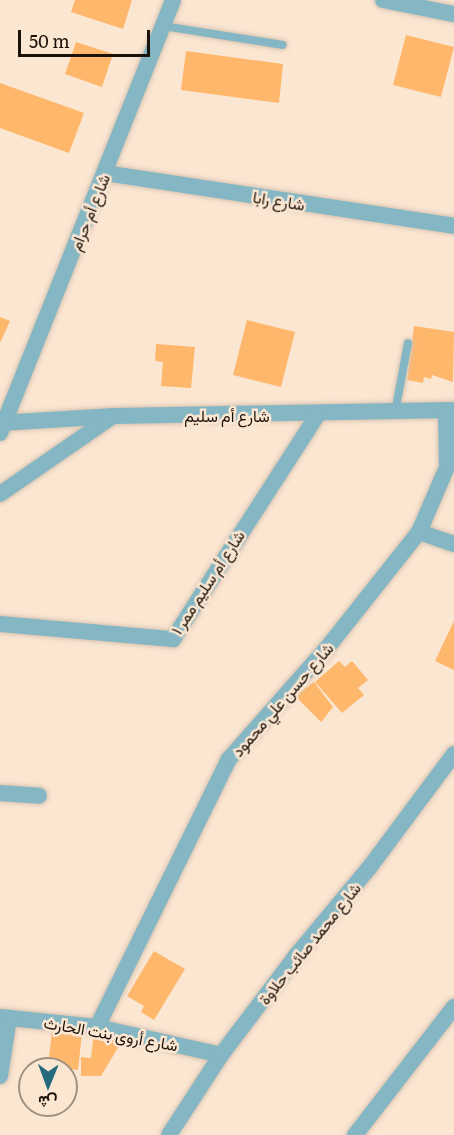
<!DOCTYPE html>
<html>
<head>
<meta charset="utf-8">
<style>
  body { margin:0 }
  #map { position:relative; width:454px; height:1135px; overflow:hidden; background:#fbe6d2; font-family:Literata,Vazirmatn,serif }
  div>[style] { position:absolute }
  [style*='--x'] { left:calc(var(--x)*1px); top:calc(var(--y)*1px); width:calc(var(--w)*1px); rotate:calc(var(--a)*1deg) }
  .building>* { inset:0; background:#feb76b }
  .roads { filter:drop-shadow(0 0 2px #d7c4b2) drop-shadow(0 0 2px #d7c4b2) }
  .service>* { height:8px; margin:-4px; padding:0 4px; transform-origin:4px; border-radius:4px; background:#84b6c3 }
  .minor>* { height:16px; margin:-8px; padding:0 8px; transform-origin:8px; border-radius:8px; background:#84b6c3 }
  span { translate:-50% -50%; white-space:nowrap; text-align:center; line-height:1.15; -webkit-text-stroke:5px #fbe6d2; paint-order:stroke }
  .street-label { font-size:16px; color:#1b1209 }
  .north { position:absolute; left:18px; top:1057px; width:60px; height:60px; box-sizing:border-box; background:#fbe6d2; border:2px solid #a19182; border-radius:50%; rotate:181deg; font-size:16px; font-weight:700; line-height:24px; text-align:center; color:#1b1209 }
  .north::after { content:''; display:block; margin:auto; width:21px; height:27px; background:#256a7a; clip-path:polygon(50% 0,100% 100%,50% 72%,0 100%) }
  .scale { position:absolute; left:18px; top:30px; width:132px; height:27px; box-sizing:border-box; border:3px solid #1b1209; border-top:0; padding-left:8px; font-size:18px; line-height:21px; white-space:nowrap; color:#1b1209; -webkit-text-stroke:4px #fbe6d2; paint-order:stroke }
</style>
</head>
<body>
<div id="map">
  <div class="building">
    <div style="clip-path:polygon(75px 0,132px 0,123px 29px,71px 12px)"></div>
    <div style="clip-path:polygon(406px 35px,454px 47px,441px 97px,393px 85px)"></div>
    <div style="clip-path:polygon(76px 42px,113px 54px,102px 87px,65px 74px)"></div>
    <div style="clip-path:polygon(186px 51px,283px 64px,279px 103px,181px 90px)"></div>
    <div style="clip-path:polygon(0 83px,84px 113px,69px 153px,0 128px)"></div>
    <div style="clip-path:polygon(0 317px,10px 321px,0 343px)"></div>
    <div style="clip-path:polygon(247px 320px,295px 332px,281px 387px,233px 375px)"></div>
    <div style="clip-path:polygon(414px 326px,454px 332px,453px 382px,432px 375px,431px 379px,424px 377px,423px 383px,407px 380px)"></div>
    <div style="clip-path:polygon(156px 344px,195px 347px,191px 388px,161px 386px,163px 362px,155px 361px)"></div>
    <div style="clip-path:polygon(454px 621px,454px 670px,435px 661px)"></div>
    <div style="clip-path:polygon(339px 661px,345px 667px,352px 661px,368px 680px,358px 688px,364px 695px,342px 713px,315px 682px)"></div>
    <div style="clip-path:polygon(314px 682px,333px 707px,321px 722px,295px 696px)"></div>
    <div style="clip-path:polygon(154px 951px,185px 969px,154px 1020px,141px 1012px,144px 1006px,127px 996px)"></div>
    <div style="clip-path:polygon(52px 1032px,82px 1033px,78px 1070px,48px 1066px)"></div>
    <div style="clip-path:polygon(94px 1032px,125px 1036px,101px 1076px,81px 1076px,81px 1057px,91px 1058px)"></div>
  </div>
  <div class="roads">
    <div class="service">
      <div style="--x:163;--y:26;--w:121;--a:9"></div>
      <div style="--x:395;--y:412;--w:70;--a:-79.3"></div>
    </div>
    <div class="minor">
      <div style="--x:383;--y:0;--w:72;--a:11.2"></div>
      <div style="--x:105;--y:173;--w:353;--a:8.6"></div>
      <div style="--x:0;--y:423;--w:114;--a:-3.5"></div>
      <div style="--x:114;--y:416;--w:340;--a:-1"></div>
      <div style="--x:0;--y:433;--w:466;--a:-68.2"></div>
      <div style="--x:0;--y:494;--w:137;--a:-34.6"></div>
      <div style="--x:419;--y:532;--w:37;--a:19"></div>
      <div style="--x:0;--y:624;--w:174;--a:5"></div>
      <div style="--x:173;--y:639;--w:268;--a:-57.2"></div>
      <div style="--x:0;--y:793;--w:39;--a:4"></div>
      <div style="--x:0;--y:1017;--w:98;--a:5.9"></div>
      <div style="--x:97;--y:1027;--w:127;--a:12.7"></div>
      <div style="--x:97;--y:1027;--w:299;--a:-63.8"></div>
      <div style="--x:229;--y:759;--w:148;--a:-48.6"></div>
      <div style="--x:327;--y:648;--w:148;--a:-51.6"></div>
      <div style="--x:419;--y:532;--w:71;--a:-66.7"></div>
      <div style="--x:447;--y:467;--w:56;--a:-91"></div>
      <div style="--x:0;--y:1076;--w:59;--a:-81.2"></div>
      <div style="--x:169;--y:1135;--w:95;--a:-57"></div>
      <div style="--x:221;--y:1055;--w:123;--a:-52.9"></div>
      <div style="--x:295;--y:957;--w:116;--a:-50.3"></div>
      <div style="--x:369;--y:868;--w:142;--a:-53.3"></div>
      <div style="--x:355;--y:1135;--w:162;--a:-52.3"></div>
    </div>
  </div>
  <div class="street-label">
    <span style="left:279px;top:200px;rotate:9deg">شارع رابا</span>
    <span style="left:89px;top:212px;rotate:-68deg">شارع أم حرام</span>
    <span style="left:227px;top:415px">شارع أم سليم</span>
    <span style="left:207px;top:582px;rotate:-57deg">شارع أم سليم ممر ١</span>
    <span style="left:282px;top:699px;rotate:-49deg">شارع حسن علي محمود</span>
    <span style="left:309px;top:943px;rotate:-51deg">شارع محمد صائب حلاوة</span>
    <span style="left:111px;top:1033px;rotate:10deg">شارع أروى بنت الحارث</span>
  </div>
  <div class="north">ش</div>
  <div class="scale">50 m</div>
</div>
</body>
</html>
